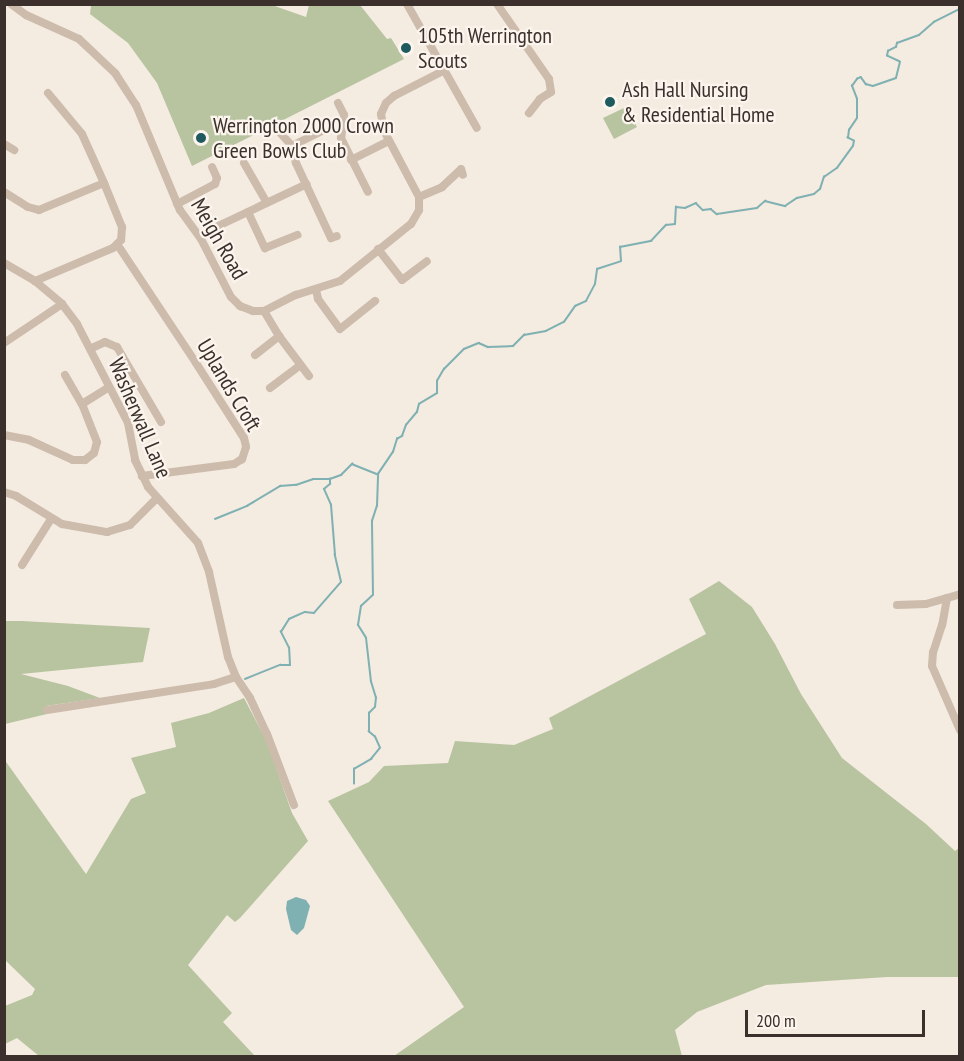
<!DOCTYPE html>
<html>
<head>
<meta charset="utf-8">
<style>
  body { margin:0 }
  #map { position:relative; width:964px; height:1061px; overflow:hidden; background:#f4ebe1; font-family:"PT Sans Narrow",sans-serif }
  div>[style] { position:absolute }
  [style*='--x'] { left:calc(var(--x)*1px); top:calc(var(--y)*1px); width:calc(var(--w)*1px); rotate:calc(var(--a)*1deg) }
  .green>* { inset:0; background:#b8c4a0 }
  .water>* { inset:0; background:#7fb0b2 }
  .stream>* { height:1.5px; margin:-0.75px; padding:0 0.75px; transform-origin:0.75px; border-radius:0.75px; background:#7fb0b2 }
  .minor>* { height:8px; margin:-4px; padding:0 4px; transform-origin:4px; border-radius:4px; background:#cdbbac }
  .dots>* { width:16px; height:16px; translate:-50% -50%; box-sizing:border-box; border:3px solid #fbf5ee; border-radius:50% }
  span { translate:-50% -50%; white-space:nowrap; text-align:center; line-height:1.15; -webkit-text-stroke:4.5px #fbf5ee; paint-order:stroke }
  .poi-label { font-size:22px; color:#3b302b }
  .left { translate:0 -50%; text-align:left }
  .street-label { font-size:22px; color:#3b302b }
  .frame { position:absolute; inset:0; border:6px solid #3b302b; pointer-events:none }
  .scale { position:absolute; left:745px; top:1010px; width:180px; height:27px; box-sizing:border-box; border:3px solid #3b302b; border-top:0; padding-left:8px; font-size:18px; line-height:21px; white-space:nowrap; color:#3b302b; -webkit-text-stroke:4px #fbf5ee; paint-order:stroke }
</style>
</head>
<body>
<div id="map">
  <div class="green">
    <div style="clip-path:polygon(269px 4px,306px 17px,309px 5px,360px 5px,387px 39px,391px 38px,404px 59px,192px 166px,157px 83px,128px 43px,90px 14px,91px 6px,97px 5px)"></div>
    <div style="clip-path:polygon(626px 107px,637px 127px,614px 139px,603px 118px)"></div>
    <div style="clip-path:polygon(719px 581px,752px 607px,775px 644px,801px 694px,842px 758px,926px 824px,955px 851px,959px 848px,959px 977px,887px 977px,766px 985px,697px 1012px,675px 1030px,682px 1056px,394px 1056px,464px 1007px,328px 801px,369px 782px,384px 766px,448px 763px,455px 741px,514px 745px,553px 729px,549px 718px,706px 634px,689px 599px)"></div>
    <div style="clip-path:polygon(4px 621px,22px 621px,150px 628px,143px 662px,21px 674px,68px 686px,100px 698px,46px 706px,47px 714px,5px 724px)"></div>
    <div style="clip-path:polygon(244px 698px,267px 742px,292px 813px,308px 841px,240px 918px,235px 922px,227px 915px,188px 965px,232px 1013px,223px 1022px,255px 1056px,39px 1056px,17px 1038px,5px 1044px,5px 1006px,32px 995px,35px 989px,5px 960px,4px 759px,86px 874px,131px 799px,146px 793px,131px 758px,176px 747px,171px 723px,209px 713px)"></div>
  </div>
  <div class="water">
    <div style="clip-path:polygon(296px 897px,306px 900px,310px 906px,304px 928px,297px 935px,291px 930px,286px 909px,287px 901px)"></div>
  </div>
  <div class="stream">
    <div style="--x:378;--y:474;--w:27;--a:-56"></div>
    <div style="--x:393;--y:452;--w:14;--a:-73"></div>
    <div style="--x:397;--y:439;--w:6;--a:-31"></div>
    <div style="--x:402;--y:436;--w:12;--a:-70"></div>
    <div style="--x:406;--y:425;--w:17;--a:-50"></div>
    <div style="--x:417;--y:412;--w:8;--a:-76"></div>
    <div style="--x:419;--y:404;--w:21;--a:-31"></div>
    <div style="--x:437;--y:393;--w:12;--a:-90"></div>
    <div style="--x:437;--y:381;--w:14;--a:-60"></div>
    <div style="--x:444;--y:369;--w:28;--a:-45"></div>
    <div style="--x:464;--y:349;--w:16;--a:-22"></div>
    <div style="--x:479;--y:343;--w:10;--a:24"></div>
    <div style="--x:488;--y:347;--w:25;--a:-2"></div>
    <div style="--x:513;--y:346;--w:16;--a:-45"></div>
    <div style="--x:524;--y:335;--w:22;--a:-10"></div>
    <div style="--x:546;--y:331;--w:20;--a:-27"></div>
    <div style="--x:564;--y:322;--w:19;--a:-55"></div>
    <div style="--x:575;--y:306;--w:12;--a:-24"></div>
    <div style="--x:586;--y:301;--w:19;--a:-62"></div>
    <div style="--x:595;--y:284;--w:15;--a:-82"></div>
    <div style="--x:597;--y:269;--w:25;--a:-18"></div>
    <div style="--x:621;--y:261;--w:14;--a:-94"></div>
    <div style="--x:620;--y:247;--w:32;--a:-11"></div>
    <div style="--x:651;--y:241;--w:22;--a:-47"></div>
    <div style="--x:666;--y:225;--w:9;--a:-6"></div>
    <div style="--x:675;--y:224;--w:17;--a:-87"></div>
    <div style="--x:676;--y:207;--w:9;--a:6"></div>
    <div style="--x:685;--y:208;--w:12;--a:-24"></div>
    <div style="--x:696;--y:203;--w:10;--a:45"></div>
    <div style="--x:703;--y:210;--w:8;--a:-7"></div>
    <div style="--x:711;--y:209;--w:8;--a:40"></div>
    <div style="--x:717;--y:214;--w:40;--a:-8.5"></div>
    <div style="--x:757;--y:208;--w:11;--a:-41"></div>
    <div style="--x:765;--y:201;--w:21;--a:14"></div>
    <div style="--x:785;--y:206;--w:14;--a:-34"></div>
    <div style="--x:797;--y:198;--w:17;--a:-13"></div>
    <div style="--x:814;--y:194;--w:8;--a:-40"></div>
    <div style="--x:820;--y:189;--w:13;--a:-72"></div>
    <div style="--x:824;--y:177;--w:16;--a:-35"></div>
    <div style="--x:837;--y:168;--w:27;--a:-54"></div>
    <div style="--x:853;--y:146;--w:5;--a:-79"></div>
    <div style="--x:854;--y:141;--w:7;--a:-153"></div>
    <div style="--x:848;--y:138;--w:8;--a:-83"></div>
    <div style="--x:849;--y:130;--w:14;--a:-56"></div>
    <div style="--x:857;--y:118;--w:19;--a:-90"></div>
    <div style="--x:857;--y:99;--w:14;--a:-111"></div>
    <div style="--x:852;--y:86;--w:9;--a:-54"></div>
    <div style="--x:857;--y:79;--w:4;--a:-27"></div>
    <div style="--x:861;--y:77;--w:9;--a:54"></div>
    <div style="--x:866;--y:84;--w:7;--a:16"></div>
    <div style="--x:873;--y:86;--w:24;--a:-19"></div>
    <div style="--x:896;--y:78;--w:16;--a:-76"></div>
    <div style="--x:900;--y:62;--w:14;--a:-155"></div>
    <div style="--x:887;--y:56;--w:5;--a:-79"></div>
    <div style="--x:888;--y:51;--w:9;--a:-27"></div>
    <div style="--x:896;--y:47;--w:4;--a:-76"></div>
    <div style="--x:897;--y:43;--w:23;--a:-20"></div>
    <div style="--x:919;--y:35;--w:20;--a:-41"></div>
    <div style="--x:934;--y:22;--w:29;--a:-27"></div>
    <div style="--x:215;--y:519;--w:35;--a:-22"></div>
    <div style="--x:247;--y:506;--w:39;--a:-31"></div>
    <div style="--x:280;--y:486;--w:16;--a:-4"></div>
    <div style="--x:296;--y:485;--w:18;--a:-19"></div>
    <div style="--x:313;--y:479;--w:17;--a:0"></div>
    <div style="--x:330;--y:479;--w:12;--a:-20"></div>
    <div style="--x:341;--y:475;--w:16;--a:-45"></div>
    <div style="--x:352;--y:464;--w:27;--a:22"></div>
    <div style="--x:245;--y:679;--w:38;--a:-22"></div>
    <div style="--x:280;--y:665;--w:10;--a:0"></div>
    <div style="--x:290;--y:665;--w:17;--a:-93"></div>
    <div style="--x:289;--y:648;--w:18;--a:-117"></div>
    <div style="--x:281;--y:632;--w:15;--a:-58"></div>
    <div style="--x:289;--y:619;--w:17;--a:-24"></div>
    <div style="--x:305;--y:612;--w:9;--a:6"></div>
    <div style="--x:314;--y:613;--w:41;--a:-48.9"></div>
    <div style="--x:341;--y:582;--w:28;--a:-103"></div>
    <div style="--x:335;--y:555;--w:50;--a:-94.6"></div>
    <div style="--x:331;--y:505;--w:17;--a:-114"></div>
    <div style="--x:324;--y:489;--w:8;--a:-40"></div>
    <div style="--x:330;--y:484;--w:5;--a:-90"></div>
    <div style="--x:354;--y:784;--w:15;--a:-90"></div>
    <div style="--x:354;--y:769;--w:20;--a:-30"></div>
    <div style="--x:371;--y:759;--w:14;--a:-51"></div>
    <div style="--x:380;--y:748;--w:12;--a:-114"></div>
    <div style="--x:375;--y:737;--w:8;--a:-140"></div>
    <div style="--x:369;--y:732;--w:19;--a:-90"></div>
    <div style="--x:369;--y:713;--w:8;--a:-45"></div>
    <div style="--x:375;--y:707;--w:9;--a:-84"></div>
    <div style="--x:376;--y:698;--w:17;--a:-107"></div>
    <div style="--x:371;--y:682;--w:44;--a:-96.5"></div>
    <div style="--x:366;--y:638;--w:15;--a:-122"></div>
    <div style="--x:358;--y:625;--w:19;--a:-81"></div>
    <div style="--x:361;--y:606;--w:16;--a:-43"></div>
    <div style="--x:373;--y:595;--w:74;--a:-90.8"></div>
    <div style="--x:372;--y:521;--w:16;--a:-72"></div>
    <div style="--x:377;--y:506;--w:32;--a:-88"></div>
  </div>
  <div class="minor">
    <div style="--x:11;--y:4;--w:19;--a:36"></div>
    <div style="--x:26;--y:15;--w:58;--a:24.4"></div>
    <div style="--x:79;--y:39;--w:50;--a:43.4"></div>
    <div style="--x:115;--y:73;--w:38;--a:57"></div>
    <div style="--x:136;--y:105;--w:114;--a:67.3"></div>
    <div style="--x:180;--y:210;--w:36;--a:54"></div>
    <div style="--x:201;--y:239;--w:65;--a:62.7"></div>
    <div style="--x:231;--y:297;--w:13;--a:45"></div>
    <div style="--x:240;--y:306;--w:14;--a:21"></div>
    <div style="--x:253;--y:311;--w:11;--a:0"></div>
    <div style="--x:264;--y:311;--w:36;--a:-27"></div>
    <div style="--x:296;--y:295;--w:46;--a:-17.7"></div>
    <div style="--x:340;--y:281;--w:91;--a:-38.8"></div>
    <div style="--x:411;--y:224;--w:16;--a:-60"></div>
    <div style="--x:419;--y:210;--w:13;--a:-90"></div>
    <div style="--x:419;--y:197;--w:75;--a:-117.9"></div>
    <div style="--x:384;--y:131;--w:17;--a:-100"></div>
    <div style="--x:381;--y:114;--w:12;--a:-66"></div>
    <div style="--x:386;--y:103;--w:11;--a:-41"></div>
    <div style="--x:394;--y:96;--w:55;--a:-27"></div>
    <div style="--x:407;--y:4;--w:142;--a:60.6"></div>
    <div style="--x:497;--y:4;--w:91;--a:55.3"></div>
    <div style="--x:549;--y:79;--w:13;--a:81"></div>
    <div style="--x:551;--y:92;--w:13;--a:148"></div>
    <div style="--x:540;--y:99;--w:18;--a:128"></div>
    <div style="--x:48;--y:93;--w:53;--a:50.3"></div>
    <div style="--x:82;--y:134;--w:54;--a:65.8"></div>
    <div style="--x:338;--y:103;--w:13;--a:63"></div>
    <div style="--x:344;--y:115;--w:23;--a:97"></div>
    <div style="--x:341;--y:138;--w:60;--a:63.4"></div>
    <div style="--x:275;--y:127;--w:25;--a:48"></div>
    <div style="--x:292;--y:146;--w:17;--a:77"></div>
    <div style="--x:296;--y:163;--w:83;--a:65"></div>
    <div style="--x:331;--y:238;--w:6;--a:-18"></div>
    <div style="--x:4;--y:144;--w:12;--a:31"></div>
    <div style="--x:292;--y:146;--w:34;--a:-27"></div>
    <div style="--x:351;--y:160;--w:42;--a:-26.6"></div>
    <div style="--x:244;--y:163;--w:46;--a:60.1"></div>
    <div style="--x:4;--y:192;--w:28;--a:32"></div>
    <div style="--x:28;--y:207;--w:11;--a:15"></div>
    <div style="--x:39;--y:210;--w:70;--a:-22.6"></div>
    <div style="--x:104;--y:183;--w:48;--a:67.8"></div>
    <div style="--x:122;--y:227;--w:13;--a:94"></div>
    <div style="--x:121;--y:240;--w:11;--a:135"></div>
    <div style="--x:113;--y:248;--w:85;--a:157.1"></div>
    <div style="--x:419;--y:197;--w:25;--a:-23"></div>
    <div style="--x:442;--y:187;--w:26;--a:-43"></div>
    <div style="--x:461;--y:169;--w:6;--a:72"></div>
    <div style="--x:177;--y:204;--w:43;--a:-27.8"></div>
    <div style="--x:215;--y:184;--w:6;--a:-72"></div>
    <div style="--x:217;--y:178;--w:12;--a:-114"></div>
    <div style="--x:248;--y:212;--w:40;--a:65"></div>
    <div style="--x:265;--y:248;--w:35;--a:-22"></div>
    <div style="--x:199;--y:235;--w:119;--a:-25.3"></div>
    <div style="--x:117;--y:244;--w:143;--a:56.4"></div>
    <div style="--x:196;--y:363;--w:89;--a:57.4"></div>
    <div style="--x:244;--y:438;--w:9;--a:77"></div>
    <div style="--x:246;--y:447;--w:13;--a:108"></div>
    <div style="--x:242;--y:459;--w:9;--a:148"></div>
    <div style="--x:234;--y:464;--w:93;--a:172.6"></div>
    <div style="--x:378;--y:249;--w:39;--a:52"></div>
    <div style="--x:402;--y:280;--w:31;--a:-37"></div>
    <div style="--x:4;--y:263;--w:36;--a:30"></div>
    <div style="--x:35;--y:281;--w:35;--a:40"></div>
    <div style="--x:62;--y:304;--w:25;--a:53"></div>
    <div style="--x:77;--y:324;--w:111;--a:62.7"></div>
    <div style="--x:128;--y:423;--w:38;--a:79"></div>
    <div style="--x:135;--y:460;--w:30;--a:64"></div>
    <div style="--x:148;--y:487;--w:75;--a:48.2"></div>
    <div style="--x:198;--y:543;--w:31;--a:69"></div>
    <div style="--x:209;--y:572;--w:87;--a:77.4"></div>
    <div style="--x:228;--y:657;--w:22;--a:68"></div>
    <div style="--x:236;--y:677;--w:25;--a:56"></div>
    <div style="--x:250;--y:698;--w:40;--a:65"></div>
    <div style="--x:267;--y:734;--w:76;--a:69.2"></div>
    <div style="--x:316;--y:290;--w:9;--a:77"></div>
    <div style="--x:318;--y:299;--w:37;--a:54"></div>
    <div style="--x:340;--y:329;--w:45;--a:-38.7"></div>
    <div style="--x:264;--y:311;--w:29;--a:59"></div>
    <div style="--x:279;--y:336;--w:50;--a:53.1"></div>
    <div style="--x:4;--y:343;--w:70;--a:-33.9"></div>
    <div style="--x:92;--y:348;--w:14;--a:-25"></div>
    <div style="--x:105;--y:342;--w:13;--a:23"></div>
    <div style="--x:117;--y:347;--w:87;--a:59.6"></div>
    <div style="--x:255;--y:355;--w:31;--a:-38"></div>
    <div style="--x:65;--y:375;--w:34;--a:60"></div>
    <div style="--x:270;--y:388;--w:38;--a:-37"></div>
    <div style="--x:4;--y:435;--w:25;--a:11"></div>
    <div style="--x:29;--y:440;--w:48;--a:24.4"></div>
    <div style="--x:73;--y:460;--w:12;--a:0"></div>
    <div style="--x:85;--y:460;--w:11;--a:-38"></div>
    <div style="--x:94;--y:453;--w:11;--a:-75"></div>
    <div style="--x:97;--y:442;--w:41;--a:-111.5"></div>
    <div style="--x:82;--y:404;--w:31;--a:-32"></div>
    <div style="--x:4;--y:492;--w:13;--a:18"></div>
    <div style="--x:16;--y:496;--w:54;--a:31.3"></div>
    <div style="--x:62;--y:524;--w:46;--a:10.1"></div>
    <div style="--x:107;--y:532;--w:24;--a:-17"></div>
    <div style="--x:130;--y:525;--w:38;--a:-45"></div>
    <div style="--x:22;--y:565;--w:54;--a:-57.8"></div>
    <div style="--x:947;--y:598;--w:27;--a:100"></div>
    <div style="--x:942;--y:625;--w:28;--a:108"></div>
    <div style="--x:933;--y:652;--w:14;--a:94"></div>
    <div style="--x:932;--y:666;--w:70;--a:66.4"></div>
    <div style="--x:897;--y:605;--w:29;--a:-2"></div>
    <div style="--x:926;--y:604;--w:35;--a:-16"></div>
    <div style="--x:47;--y:710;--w:169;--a:-8.8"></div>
    <div style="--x:214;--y:684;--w:23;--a:-18"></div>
  </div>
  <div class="dots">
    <div style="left:406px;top:48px;background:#1f5a5e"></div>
    <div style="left:610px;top:102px;background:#1f5a5e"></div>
    <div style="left:201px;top:138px;background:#1f5a5e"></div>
  </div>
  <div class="poi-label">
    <span class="left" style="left:418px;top:48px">105th Werrington<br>Scouts</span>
    <span class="left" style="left:622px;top:102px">Ash Hall Nursing<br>&amp; Residential Home</span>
    <span class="left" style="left:213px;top:138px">Werrington 2000 Crown<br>Green Bowls Club</span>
  </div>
  <div class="street-label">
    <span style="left:219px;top:239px;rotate:60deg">Meigh Road</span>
    <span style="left:229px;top:385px;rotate:59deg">Uplands Croft</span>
    <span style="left:140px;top:418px;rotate:67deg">Washerwall Lane</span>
  </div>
  <div class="frame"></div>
  <div class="scale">200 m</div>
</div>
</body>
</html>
